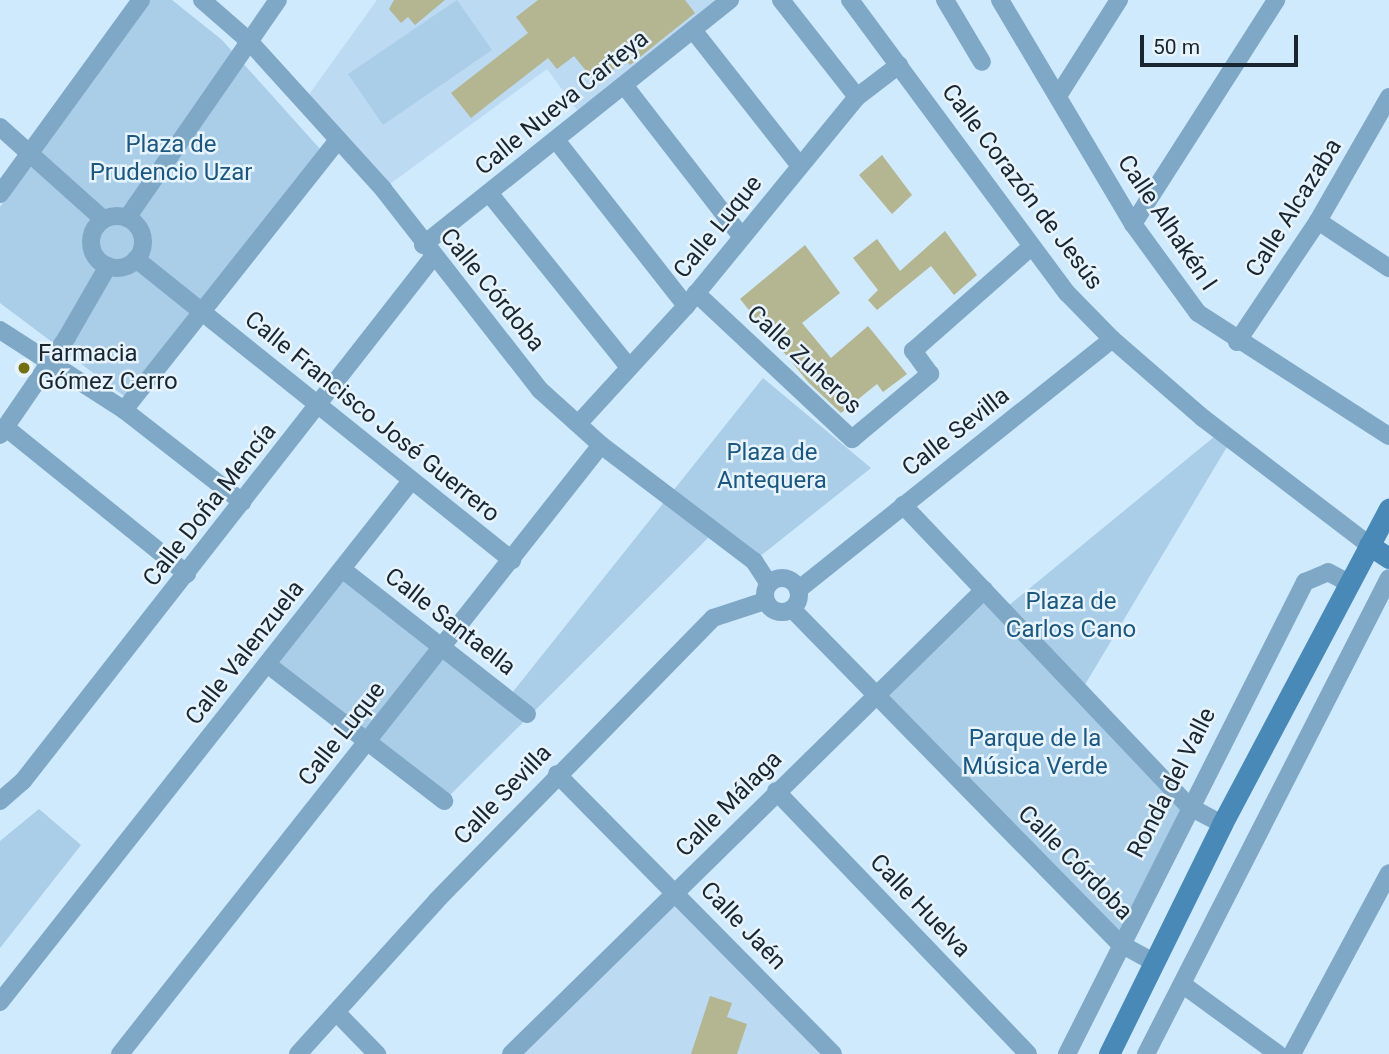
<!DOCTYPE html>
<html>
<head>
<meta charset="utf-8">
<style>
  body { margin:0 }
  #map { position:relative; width:1389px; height:1054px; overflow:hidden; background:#cfe9fd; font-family:Roboto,sans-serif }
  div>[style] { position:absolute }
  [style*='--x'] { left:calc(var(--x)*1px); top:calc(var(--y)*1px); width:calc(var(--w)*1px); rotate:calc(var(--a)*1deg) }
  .built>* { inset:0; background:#bddaf3 }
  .green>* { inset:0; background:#aacde8 }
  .building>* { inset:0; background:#b4b591 }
  .street>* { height:18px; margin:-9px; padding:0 9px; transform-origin:9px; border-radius:9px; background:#7fa8c7 }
  .street>.ring { margin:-9px; padding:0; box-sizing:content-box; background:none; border:18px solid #7fa8c7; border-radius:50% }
  .secondary>* { height:21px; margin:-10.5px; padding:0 10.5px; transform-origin:10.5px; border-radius:10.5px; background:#4989b7 }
  .dots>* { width:19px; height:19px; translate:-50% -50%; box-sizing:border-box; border:4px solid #e7f4fe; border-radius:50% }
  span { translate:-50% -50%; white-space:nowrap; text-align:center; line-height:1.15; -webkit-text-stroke:5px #e7f4fe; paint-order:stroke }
  .street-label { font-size:24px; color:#1a262f }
  .park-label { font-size:24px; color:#1b577f }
  .poi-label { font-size:24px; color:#1a262f }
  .left { translate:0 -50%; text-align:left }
  .scale { position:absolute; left:1140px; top:35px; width:158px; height:32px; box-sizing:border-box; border:4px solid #1a262f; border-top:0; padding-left:9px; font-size:21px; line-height:24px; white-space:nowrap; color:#1a262f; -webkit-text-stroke:5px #e7f4fe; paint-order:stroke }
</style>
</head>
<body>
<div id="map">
  <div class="built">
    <div style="clip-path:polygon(377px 0,730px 0,583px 118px,547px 69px,383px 189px,305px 100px)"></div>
    <div style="clip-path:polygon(675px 892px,833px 1054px,511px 1054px)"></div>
  </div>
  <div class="green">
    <div style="clip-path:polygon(148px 0,172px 0,222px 40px,320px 149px,124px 396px,0 303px,0 207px)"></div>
    <div style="clip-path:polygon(457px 0,492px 50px,383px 125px,348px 74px)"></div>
    <div style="clip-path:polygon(763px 378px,871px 468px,754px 561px,715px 531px,444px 801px,267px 664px,342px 569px,508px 698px)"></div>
    <div style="clip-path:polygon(1220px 432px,1231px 440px,1080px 693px,1190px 807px,1119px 943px,875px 695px,984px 590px,1002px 611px)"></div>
    <div style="clip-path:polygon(39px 809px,81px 845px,0 948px,0 841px)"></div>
  </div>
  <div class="building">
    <div style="clip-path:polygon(394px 0,445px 0,415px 25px,408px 17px,401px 23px,389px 9px)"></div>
    <div style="clip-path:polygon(538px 0,685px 0,695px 13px,630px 65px,626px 60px,596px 83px,574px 56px,557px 69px,548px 58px,471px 118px,451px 93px,528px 33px,516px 17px)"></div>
    <div style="clip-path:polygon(882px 155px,912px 195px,892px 214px,859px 175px)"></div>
    <div style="clip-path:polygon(945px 231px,977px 275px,954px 295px,931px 266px,877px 310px,868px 300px,878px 290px,853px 258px,877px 239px,900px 271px)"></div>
    <div style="clip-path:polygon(805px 245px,840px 293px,802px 323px,831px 358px,868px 326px,907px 374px,883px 392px,877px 384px,841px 413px,809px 383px,740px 299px)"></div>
    <div style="clip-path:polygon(710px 996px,732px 1003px,727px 1017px,747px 1024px,737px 1054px,691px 1054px)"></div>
  </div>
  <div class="street">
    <div style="--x:202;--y:0;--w:62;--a:41.1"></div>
    <div style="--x:249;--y:41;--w:200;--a:47.8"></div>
    <div style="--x:383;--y:189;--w:255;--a:52"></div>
    <div style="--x:540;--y:390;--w:82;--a:42"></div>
    <div style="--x:601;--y:445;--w:192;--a:37.2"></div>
    <div style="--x:754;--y:561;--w:27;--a:57"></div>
    <div style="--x:781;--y:0;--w:123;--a:51.9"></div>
    <div style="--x:850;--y:0;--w:365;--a:53.5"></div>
    <div style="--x:1067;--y:293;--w:64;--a:45.6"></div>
    <div style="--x:1112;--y:339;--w:121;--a:41"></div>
    <div style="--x:1203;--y:418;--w:209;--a:37.4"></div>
    <div style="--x:945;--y:0;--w:72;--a:59.2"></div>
    <div style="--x:1000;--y:0;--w:261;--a:59.3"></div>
    <div style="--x:1133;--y:224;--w:110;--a:53.9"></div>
    <div style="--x:1198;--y:313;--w:227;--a:32.8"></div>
    <div style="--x:693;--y:30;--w:173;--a:51.8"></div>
    <div style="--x:624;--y:85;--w:192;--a:52.2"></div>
    <div style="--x:1058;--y:96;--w:114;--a:-57.6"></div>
    <div style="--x:0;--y:127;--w:138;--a:41.8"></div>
    <div style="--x:556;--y:140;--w:211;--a:51.9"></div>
    <div style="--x:489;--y:193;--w:223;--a:51.2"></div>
    <div style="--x:0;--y:194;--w:240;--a:-54"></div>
    <div class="ring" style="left:91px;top:216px;width:34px;height:34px"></div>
    <div style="--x:127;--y:218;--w:265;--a:-55.3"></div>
    <div style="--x:1318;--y:221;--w:85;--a:33.5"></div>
    <div style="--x:1133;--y:224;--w:266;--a:-57.4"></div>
    <div style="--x:423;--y:245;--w:393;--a:-38.6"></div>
    <div style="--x:136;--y:259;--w:482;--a:38.7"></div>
    <div style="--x:696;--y:293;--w:214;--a:43.1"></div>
    <div style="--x:852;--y:439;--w:102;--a:-39.8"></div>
    <div style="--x:930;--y:374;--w:29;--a:-126"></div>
    <div style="--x:913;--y:351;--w:157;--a:-41.4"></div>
    <div style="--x:0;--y:330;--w:148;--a:32.8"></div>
    <div style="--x:124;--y:410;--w:150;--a:37.9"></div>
    <div style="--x:1237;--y:342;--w:146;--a:-56.2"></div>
    <div style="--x:1318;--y:221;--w:143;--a:-60.2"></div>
    <div style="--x:124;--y:410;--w:345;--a:-51.6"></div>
    <div style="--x:578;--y:424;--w:160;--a:-47.5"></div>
    <div style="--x:686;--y:306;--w:270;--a:-50.7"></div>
    <div style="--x:857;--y:97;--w:53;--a:-37.3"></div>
    <div style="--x:5;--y:427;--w:234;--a:38.9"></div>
    <div style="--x:0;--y:435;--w:119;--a:-55.6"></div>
    <div style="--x:67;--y:337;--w:82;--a:-60"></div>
    <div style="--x:903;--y:505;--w:417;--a:46.5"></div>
    <div style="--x:1190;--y:807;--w:36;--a:28"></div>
    <div style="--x:342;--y:569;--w:235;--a:38.1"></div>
    <div class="ring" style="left:765px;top:578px;width:16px;height:16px"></div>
    <div style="--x:798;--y:590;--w:402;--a:-38.6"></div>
    <div style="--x:792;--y:609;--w:467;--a:45.6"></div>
    <div style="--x:1119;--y:943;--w:39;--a:29"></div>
    <div style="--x:267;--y:664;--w:224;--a:37.7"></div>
    <div style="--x:557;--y:774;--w:393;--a:45.4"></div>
    <div style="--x:776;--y:791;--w:364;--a:46.2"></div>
    <div style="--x:0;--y:801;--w:30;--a:-41"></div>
    <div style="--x:23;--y:781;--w:665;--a:-51.96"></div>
    <div style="--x:1182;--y:984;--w:119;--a:36.1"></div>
    <div style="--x:0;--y:1002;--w:664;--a:-51.73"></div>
    <div style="--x:336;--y:1012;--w:59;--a:45.7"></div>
    <div style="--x:120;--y:1054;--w:776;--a:-51.7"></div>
    <div style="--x:298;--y:1054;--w:207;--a:-47.9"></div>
    <div style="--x:437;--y:900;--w:395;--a:-45.6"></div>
    <div style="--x:713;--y:618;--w:55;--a:-18.1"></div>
    <div style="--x:511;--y:1054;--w:663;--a:-44.45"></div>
    <div style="--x:1067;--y:1054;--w:529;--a:-63.24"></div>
    <div style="--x:1305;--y:582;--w:25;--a:-23"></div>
    <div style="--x:1328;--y:572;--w:24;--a:28"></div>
    <div style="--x:1146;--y:1054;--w:534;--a:-62.96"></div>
    <div style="--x:1292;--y:1054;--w:205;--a:-61.8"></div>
  </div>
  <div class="secondary">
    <div style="--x:1369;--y:545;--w:24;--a:33"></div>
    <div style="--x:1109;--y:1054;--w:256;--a:-63.8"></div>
    <div style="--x:1222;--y:824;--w:357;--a:-62.1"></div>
  </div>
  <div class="dots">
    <div style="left:24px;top:368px;background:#727011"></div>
  </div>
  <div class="street-label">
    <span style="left:562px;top:103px;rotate:-39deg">Calle Nueva Carteya</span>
    <span style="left:1022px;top:187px;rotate:53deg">Calle Corazón de Jesús</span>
    <span style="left:1294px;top:208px;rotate:-58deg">Calle Alcazaba</span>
    <span style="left:1167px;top:223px;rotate:56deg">Calle Alhakén I</span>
    <span style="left:718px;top:227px;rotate:-51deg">Calle Luque</span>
    <span style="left:492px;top:290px;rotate:51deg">Calle Córdoba</span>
    <span style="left:804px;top:360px;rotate:43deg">Calle Zuheros</span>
    <span style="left:372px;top:417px;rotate:39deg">Calle Francisco José Guerrero</span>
    <span style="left:956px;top:432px;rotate:-38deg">Calle Sevilla</span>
    <span style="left:210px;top:505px;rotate:-52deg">Calle Doña Mencía</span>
    <span style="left:450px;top:622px;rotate:38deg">Calle Santaella</span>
    <span style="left:245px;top:653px;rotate:-52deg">Calle Valenzuela</span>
    <span style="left:342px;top:734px;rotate:-52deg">Calle Luque</span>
    <span style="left:1172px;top:783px;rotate:-63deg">Ronda del Valle</span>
    <span style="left:503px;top:795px;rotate:-46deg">Calle Sevilla</span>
    <span style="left:729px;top:804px;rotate:-45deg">Calle Málaga</span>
    <span style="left:1075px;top:863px;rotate:45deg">Calle Córdoba</span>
    <span style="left:920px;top:906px;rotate:46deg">Calle Huelva</span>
    <span style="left:743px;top:926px;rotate:46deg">Calle Jaén</span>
  </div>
  <div class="park-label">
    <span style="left:171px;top:159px">Plaza de<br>Prudencio Uzar</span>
    <span style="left:772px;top:467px">Plaza de<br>Antequera</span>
    <span style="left:1071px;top:616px">Plaza de<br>Carlos Cano</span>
    <span style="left:1035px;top:753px">Parque de la<br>Música Verde</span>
  </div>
  <div class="poi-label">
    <span class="left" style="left:38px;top:368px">Farmacia<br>Gómez Cerro</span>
  </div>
  <div class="scale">50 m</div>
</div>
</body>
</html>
